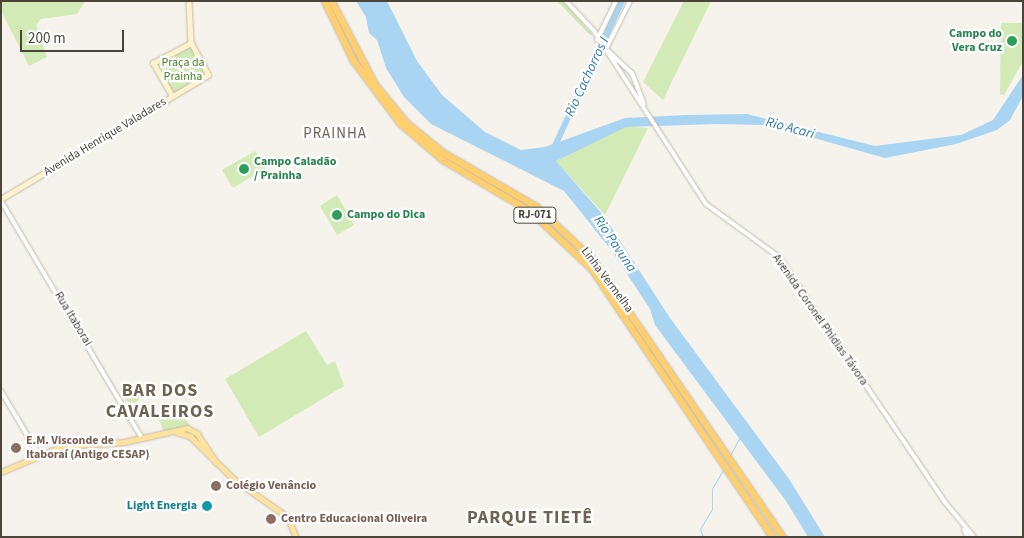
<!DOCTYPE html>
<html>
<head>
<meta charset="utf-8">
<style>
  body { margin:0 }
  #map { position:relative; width:1024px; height:538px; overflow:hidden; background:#f6f3ec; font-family:"Source Sans 3",sans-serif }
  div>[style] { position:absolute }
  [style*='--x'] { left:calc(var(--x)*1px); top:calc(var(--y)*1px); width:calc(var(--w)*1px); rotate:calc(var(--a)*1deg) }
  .green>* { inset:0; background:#d2eab5 }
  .round { border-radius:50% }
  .water>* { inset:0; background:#a9d4f2 }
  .stream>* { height:1px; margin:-0.5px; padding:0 0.5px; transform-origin:0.5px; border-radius:0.5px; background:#a9d4f2 }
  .river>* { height:6px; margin:-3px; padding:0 3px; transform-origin:3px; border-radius:3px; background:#a9d4f2 }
  .roads { filter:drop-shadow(0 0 1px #c2bbae) drop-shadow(0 0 1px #c2bbae) }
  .tertiary>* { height:4px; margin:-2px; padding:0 2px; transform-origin:2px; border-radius:2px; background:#fff }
  .secondary>* { height:4.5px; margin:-2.25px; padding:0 2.25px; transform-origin:2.25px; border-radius:2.25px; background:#fff3cd }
  .primary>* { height:4.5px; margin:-2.25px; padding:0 2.25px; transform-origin:2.25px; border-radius:2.25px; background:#ffe39c }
  .motorway>* { height:5.5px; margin:-2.75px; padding:0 2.75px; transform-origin:2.75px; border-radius:2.75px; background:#ffcf6e }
  .dots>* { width:14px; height:14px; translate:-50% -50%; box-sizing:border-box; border:2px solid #fff; border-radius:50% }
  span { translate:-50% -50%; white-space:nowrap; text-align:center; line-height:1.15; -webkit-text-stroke:4.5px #fff; paint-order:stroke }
  .shield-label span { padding:1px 4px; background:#fff; border:1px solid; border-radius:4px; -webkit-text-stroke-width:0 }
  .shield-label { font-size:11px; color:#4b4439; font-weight:700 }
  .leisure-label { font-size:12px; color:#27864d; font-weight:700 }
  .right { translate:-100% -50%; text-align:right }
  .left { translate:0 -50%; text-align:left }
  .park-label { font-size:12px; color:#4a7f2a }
  .street-label { font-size:12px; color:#4b4439 }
  .education-label { font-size:12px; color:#785e54; font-weight:700 }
  .culture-label { font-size:12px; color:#0d838f; font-weight:700 }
  .water-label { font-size:14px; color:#2e7ab2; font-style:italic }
  .quarter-label { font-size:15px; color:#6e6250; letter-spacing:1px }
  .district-label { font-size:18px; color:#6e6250; font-weight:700; letter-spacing:1px }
  .frame { position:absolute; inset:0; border:2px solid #4b4439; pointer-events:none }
  .scale { position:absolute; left:20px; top:30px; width:104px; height:22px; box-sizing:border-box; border:2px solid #4b4439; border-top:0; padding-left:6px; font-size:15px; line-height:18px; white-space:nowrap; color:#4b4439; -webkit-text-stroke:4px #fff; paint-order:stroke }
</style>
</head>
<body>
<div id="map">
  <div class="green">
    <div style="clip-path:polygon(1px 1px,85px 1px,77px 14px,41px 19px,36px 25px,47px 57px,29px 66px,1px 11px)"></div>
    <div style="clip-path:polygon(557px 1px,563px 1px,593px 35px,590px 35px)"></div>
    <div style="clip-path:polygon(684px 1px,711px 1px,663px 100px,643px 82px)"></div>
    <div style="clip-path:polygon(1001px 23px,1023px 23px,1023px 61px,1004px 95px,1000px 94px)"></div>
    <div style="clip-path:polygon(190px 46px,206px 75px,173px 93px,159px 66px)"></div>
    <div style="clip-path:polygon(626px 126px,648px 128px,605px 215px,556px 161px)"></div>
    <div style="clip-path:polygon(255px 151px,266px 168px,233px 188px,222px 170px)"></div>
    <div style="clip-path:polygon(337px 195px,354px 225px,337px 235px,320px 206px)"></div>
    <div style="clip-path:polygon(306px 331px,327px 365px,335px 361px,344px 386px,259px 437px,225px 379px)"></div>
    <div class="round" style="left:123px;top:385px;width:18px;height:18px"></div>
    <div style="clip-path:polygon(178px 406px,191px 428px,164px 432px,158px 417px)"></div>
  </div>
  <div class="water">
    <div style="clip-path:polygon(356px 1px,387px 1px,417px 61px,442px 95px,485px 132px,521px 150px,545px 147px,625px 118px,686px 115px,747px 114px,875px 146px,961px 135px,993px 120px,1023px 75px,1023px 96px,1010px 120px,997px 130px,956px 144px,885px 158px,768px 125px,717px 124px,626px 127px,556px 161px,604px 216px,670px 318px,789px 479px,825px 537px,808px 537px,786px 501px,655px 325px,650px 309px,612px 251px,564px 191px,431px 124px,404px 97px,386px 68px,377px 40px,369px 33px,366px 17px)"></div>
  </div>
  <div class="stream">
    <div style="--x:730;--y:455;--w:21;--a:-61"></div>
    <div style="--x:703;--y:537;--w:9;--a:-111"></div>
    <div style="--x:700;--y:529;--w:23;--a:-59"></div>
    <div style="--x:712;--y:509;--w:20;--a:-90"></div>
    <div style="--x:712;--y:489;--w:24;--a:-60"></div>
  </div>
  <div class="river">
    <div style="--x:553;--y:150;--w:164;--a:-65.2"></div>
  </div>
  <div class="roads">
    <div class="tertiary">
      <div style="--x:566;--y:1;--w:41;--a:47"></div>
      <div style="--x:594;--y:31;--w:206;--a:57.1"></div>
      <div style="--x:706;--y:204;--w:90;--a:36"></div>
      <div style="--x:779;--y:257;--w:295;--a:55.9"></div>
      <div style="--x:944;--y:501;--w:47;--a:50.2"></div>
      <div style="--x:597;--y:40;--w:43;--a:-64"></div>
      <div style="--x:606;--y:49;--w:54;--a:-63.4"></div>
      <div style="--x:607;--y:50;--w:34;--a:43"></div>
      <div style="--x:632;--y:73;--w:33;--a:69"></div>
      <div style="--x:1;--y:201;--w:276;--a:59.3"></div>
      <div style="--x:1;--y:391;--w:74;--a:59.3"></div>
      <div style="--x:964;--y:530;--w:8;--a:60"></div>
    </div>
    <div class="secondary">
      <div style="--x:189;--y:1;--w:42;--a:87.3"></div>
      <div style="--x:172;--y:96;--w:38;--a:-120"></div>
      <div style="--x:153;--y:63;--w:43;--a:-27.8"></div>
      <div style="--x:1;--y:199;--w:241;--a:-30.9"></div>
      <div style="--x:208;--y:75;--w:36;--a:-118"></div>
    </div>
    <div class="primary">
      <div style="--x:176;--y:432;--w:15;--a:16"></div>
      <div style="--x:190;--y:436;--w:63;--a:44.4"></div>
      <div style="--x:235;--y:480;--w:65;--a:34.9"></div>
      <div style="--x:288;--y:517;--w:22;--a:68"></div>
      <div style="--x:1;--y:472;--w:67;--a:-22.8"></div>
      <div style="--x:63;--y:446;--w:61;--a:-3.8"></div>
      <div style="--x:124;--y:442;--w:65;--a:-12.5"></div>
      <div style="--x:187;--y:428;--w:11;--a:27"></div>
      <div style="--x:197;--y:433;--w:35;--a:57"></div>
    </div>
    <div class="motorway">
      <div style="--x:325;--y:1;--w:67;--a:64.2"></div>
      <div style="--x:354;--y:61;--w:79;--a:53.3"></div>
      <div style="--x:401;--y:124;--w:55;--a:40.6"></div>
      <div style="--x:443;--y:160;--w:101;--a:30.4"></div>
      <div style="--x:530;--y:211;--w:85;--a:43.1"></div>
      <div style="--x:592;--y:269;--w:323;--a:56"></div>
      <div style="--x:332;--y:1;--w:95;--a:62.4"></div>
      <div style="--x:376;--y:85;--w:49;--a:50.8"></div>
      <div style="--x:407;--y:123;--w:48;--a:39"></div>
      <div style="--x:444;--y:153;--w:108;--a:30.1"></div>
      <div style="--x:537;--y:207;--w:76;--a:42.9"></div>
      <div style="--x:593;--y:259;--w:337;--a:55.6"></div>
    </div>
  </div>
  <div class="dots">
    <div style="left:1012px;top:41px;background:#2e9e5b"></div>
    <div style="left:244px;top:169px;background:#2e9e5b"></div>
    <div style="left:337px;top:215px;background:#2e9e5b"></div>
    <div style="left:16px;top:448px;background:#8d6e63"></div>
    <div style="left:216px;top:486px;background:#8d6e63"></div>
    <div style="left:207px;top:506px;background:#0f9aa8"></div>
    <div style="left:271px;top:519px;background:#8d6e63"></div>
  </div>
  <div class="shield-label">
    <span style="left:535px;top:215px">RJ-071</span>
  </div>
  <div class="leisure-label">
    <span class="right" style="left:1002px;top:41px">Campo do<br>Vera Cruz</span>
    <span class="left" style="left:254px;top:169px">Campo Caladão<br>/ Prainha</span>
    <span class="left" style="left:347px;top:215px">Campo do Dica</span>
  </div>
  <div class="park-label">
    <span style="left:183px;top:70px">Praça da<br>Prainha</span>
  </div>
  <div class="street-label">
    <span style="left:105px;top:137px;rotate:-31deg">Avenida Henrique Valadares</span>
    <span style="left:607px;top:280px;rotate:53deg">Linha Vermelha</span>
    <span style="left:73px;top:319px;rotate:59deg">Rua Itaborai</span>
    <span style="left:820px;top:320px;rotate:55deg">Avenida Coronel Phidias Távora</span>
  </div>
  <div class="education-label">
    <span class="left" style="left:26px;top:448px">E.M. Visconde de<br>Itaboraí (Antigo CESAP)</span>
    <span class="left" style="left:226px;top:486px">Colégio Venâncio</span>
    <span class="left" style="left:281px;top:519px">Centro Educacional Oliveira</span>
  </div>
  <div class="culture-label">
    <span class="right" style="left:197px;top:506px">Light Energia</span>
  </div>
  <div class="water-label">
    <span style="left:587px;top:77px;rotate:-65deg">Rio Cachorros I</span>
    <span style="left:790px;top:128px;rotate:15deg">Rio Acari</span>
    <span style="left:615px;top:244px;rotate:56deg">Rio Pavuna</span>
  </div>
  <div class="quarter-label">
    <span style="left:335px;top:134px">PRAINHA</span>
  </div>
  <div class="district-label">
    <span style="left:160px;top:402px">BAR DOS<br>CAVALEIROS</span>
    <span style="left:530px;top:518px">PARQUE TIETÊ</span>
  </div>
  <div class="frame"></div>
  <div class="scale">200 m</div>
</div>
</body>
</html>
